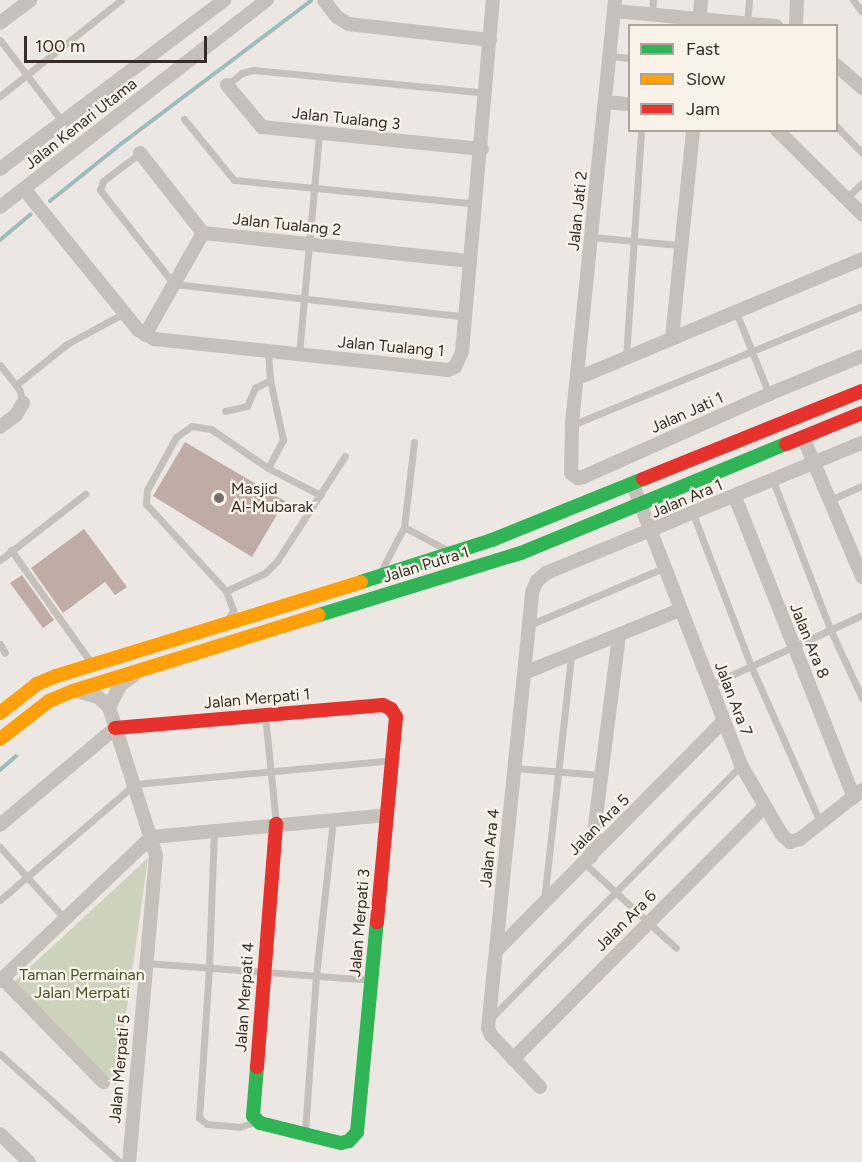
<!DOCTYPE html>
<html>
<head>
<meta charset="utf-8">
<style>
  body { margin:0 }
  #map { position:relative; width:862px; height:1162px; overflow:hidden; background:#ece7e2; font-family:Figtree,sans-serif }
  div>[style] { position:absolute }
  [style*='--x'] { left:calc(var(--x)*1px); top:calc(var(--y)*1px); width:calc(var(--w)*1px); rotate:calc(var(--a)*1deg) }
  .green>* { inset:0; background:#cdd2bc }
  .stream>* { height:4px; margin:-2px; padding:0 2px; transform-origin:2px; border-radius:2px; background:#9ebcbd }
  .building>* { inset:0; background:#bfaca4 }
  .lane>* { height:7px; margin:-3.5px; padding:0 3.5px; transform-origin:3.5px; border-radius:3.5px; background:#c6c0ba }
  .street>* { height:14px; margin:-7px; padding:0 7px; transform-origin:7px; border-radius:7px; background:#c6c0ba }
  .fast>* { height:14px; margin:-7px; padding:0 7px; transform-origin:7px; border-radius:7px; background:#30b455 }
  .slow>* { height:14px; margin:-7px; padding:0 7px; transform-origin:7px; border-radius:7px; background:#ff9f0a }
  .jam>* { height:14px; margin:-7px; padding:0 7px; transform-origin:7px; border-radius:7px; background:#e5322d }
  .dots>* { width:16px; height:16px; translate:-50% -50%; box-sizing:border-box; border:3px solid #f9f2e9; border-radius:50% }
  span { translate:-50% -50%; white-space:nowrap; text-align:center; line-height:1.15; -webkit-text-stroke:4.5px #f9f2e9; paint-order:stroke }
  .street-label { font-size:16px; color:#362d29 }
  .poi-label { font-size:16px; color:#362d29 }
  .left { translate:0 -50%; text-align:left }
  .park-label { font-size:16px; color:#45542d }
  .legend { position:absolute; left:628px; top:24px; width:210px; height:108px; box-sizing:border-box; background:#f9f2e9; border:2px solid #aba39c; margin:0; padding:8px 10px; list-style:none; font-size:18px; color:#362d29 }
  .legend li { display:flex; align-items:center; gap:12px; height:30px }
  .legend b { width:30px; border:2px solid #aba39c }
  .scale { position:absolute; left:24px; top:36px; width:183px; height:27px; box-sizing:border-box; border:3px solid #362d29; border-top:0; padding-left:8px; font-size:18px; line-height:21px; white-space:nowrap; color:#362d29; -webkit-text-stroke:4px #f9f2e9; paint-order:stroke }
</style>
</head>
<body>
<div id="map">
  <div class="green">
    <div style="clip-path:polygon(148px 858px,116px 1086px,14px 982px)"></div>
  </div>
  <div class="stream">
    <div style="--x:50;--y:201;--w:91;--a:-38.8"></div>
    <div style="--x:121;--y:144;--w:238;--a:-37"></div>
    <div style="--x:0;--y:240;--w:40;--a:-40"></div>
    <div style="--x:0;--y:770;--w:21;--a:-41"></div>
  </div>
  <div class="building">
    <div style="clip-path:polygon(185px 442px,285px 501px,252px 557px,153px 496px)"></div>
    <div style="clip-path:polygon(84px 529px,127px 587px,115px 595px,105px 582px,63px 613px,31px 568px)"></div>
    <div style="clip-path:polygon(22px 575px,54px 620px,43px 628px,10px 583px)"></div>
  </div>
  <div class="lane">
    <div style="--x:853;--y:0;--w:15;--a:53"></div>
    <div style="--x:652;--y:14;--w:14;--a:-86"></div>
    <div style="--x:747;--y:23;--w:23;--a:-85"></div>
    <div style="--x:0;--y:40;--w:102;--a:52.6"></div>
    <div style="--x:610;--y:56;--w:20;--a:6"></div>
    <div style="--x:227;--y:85;--w:19;--a:-39"></div>
    <div style="--x:242;--y:73;--w:11;--a:-15"></div>
    <div style="--x:253;--y:70;--w:234;--a:5.6"></div>
    <div style="--x:0;--y:96;--w:154;--a:-38.4"></div>
    <div style="--x:184;--y:119;--w:79;--a:50.7"></div>
    <div style="--x:234;--y:180;--w:244;--a:5.6"></div>
    <div style="--x:836;--y:126;--w:37;--a:46"></div>
    <div style="--x:140;--y:153;--w:46;--a:142.9"></div>
    <div style="--x:103;--y:181;--w:9;--a:108"></div>
    <div style="--x:100;--y:190;--w:120;--a:51.8"></div>
    <div style="--x:174;--y:284;--w:294;--a:6.4"></div>
    <div style="--x:846;--y:198;--w:22;--a:-43"></div>
    <div style="--x:591;--y:237;--w:89;--a:5.1"></div>
    <div style="--x:736;--y:312;--w:88;--a:68.1"></div>
    <div style="--x:299;--y:354;--w:222;--a:-84.8"></div>
    <div style="--x:626;--y:358;--w:228;--a:-86.2"></div>
    <div style="--x:0;--y:365;--w:31;--a:52"></div>
    <div style="--x:19;--y:389;--w:15;--a:74"></div>
    <div style="--x:16;--y:385;--w:65;--a:-38.8"></div>
    <div style="--x:67;--y:344;--w:65;--a:-28.5"></div>
    <div style="--x:225;--y:411;--w:23;--a:-13"></div>
    <div style="--x:247;--y:406;--w:20;--a:-66"></div>
    <div style="--x:255;--y:388;--w:17;--a:-28"></div>
    <div style="--x:572;--y:425;--w:313;--a:-22.3"></div>
    <div style="--x:414;--y:442;--w:86;--a:96.7"></div>
    <div style="--x:404;--y:527;--w:49;--a:28.1"></div>
    <div style="--x:268;--y:468;--w:32;--a:-62"></div>
    <div style="--x:283;--y:440;--w:61;--a:-102.2"></div>
    <div style="--x:270;--y:380;--w:28;--a:-94"></div>
    <div style="--x:773;--y:481;--w:161;--a:68.9"></div>
    <div style="--x:831;--y:631;--w:74;--a:65.2"></div>
    <div style="--x:830;--y:500;--w:35;--a:-24"></div>
    <div style="--x:693;--y:514;--w:163;--a:69.1"></div>
    <div style="--x:751;--y:666;--w:173;--a:66.1"></div>
    <div style="--x:11;--y:550;--w:140;--a:54.6"></div>
    <div style="--x:0;--y:560;--w:108;--a:-37.8"></div>
    <div style="--x:380;--y:573;--w:52;--a:-62.4"></div>
    <div style="--x:226;--y:591;--w:43;--a:-24.8"></div>
    <div style="--x:265;--y:573;--w:17;--a:-45"></div>
    <div style="--x:277;--y:561;--w:125;--a:-57.1"></div>
    <div style="--x:227;--y:621;--w:13;--a:-61"></div>
    <div style="--x:233;--y:610;--w:20;--a:-110"></div>
    <div style="--x:226;--y:591;--w:118;--a:-132.6"></div>
    <div style="--x:146;--y:504;--w:14;--a:-86"></div>
    <div style="--x:147;--y:490;--w:60;--a:-61.3"></div>
    <div style="--x:176;--y:437;--w:19;--a:-35"></div>
    <div style="--x:192;--y:426;--w:19;--a:9"></div>
    <div style="--x:211;--y:429;--w:69;--a:34.4"></div>
    <div style="--x:268;--y:468;--w:59;--a:27.4"></div>
    <div style="--x:529;--y:625;--w:146;--a:-23"></div>
    <div style="--x:0;--y:644;--w:10;--a:61"></div>
    <div style="--x:710;--y:685;--w:167;--a:-24.7"></div>
    <div style="--x:265;--y:715;--w:109;--a:84.2"></div>
    <div style="--x:514;--y:768;--w:88;--a:4.5"></div>
    <div style="--x:214;--y:830;--w:138;--a:92.1"></div>
    <div style="--x:209;--y:968;--w:150;--a:93.8"></div>
    <div style="--x:199;--y:1118;--w:10;--a:37"></div>
    <div style="--x:207;--y:1124;--w:32;--a:5"></div>
    <div style="--x:239;--y:1127;--w:17;--a:-17"></div>
    <div style="--x:0;--y:847;--w:97;--a:47.9"></div>
    <div style="--x:584;--y:863;--w:125;--a:42.7"></div>
    <div style="--x:0;--y:900;--w:178;--a:-40.7"></div>
    <div style="--x:135;--y:784;--w:258;--a:-5.3"></div>
    <div style="--x:544;--y:901;--w:247;--a:-83.7"></div>
    <div style="--x:146;--y:963;--w:225;--a:4.3"></div>
    <div style="--x:492;--y:1017;--w:354;--a:-45.3"></div>
    <div style="--x:0;--y:1054;--w:161;--a:42"></div>
    <div style="--x:305;--y:1132;--w:156;--a:-86"></div>
    <div style="--x:316;--y:976;--w:158;--a:-83.8"></div>
  </div>
  <div class="street">
    <div style="--x:324;--y:0;--w:21;--a:53"></div>
    <div style="--x:337;--y:17;--w:13;--a:32"></div>
    <div style="--x:348;--y:24;--w:143;--a:6.4"></div>
    <div style="--x:615;--y:0;--w:427;--a:95.8"></div>
    <div style="--x:572;--y:425;--w:48;--a:91.2"></div>
    <div style="--x:571;--y:473;--w:9;--a:36"></div>
    <div style="--x:578;--y:478;--w:5;--a:-11"></div>
    <div style="--x:583;--y:477;--w:204;--a:-24"></div>
    <div style="--x:769;--y:394;--w:100;--a:-22.2"></div>
    <div style="--x:614;--y:11;--w:163;--a:5.3"></div>
    <div style="--x:700;--y:19;--w:19;--a:-87"></div>
    <div style="--x:0;--y:23;--w:38;--a:-37"></div>
    <div style="--x:796;--y:26;--w:26;--a:-88"></div>
    <div style="--x:836;--y:65;--w:35;--a:41"></div>
    <div style="--x:227;--y:85;--w:55;--a:50.2"></div>
    <div style="--x:262;--y:127;--w:221;--a:5.7"></div>
    <div style="--x:605;--y:102;--w:25;--a:5"></div>
    <div style="--x:777;--y:130;--w:120;--a:44.7"></div>
    <div style="--x:140;--y:153;--w:102;--a:51.8"></div>
    <div style="--x:203;--y:233;--w:268;--a:6"></div>
    <div style="--x:0;--y:169;--w:281;--a:-37"></div>
    <div style="--x:24;--y:189;--w:181;--a:51"></div>
    <div style="--x:138;--y:330;--w:18;--a:29"></div>
    <div style="--x:154;--y:339;--w:296;--a:6"></div>
    <div style="--x:448;--y:370;--w:8;--a:-23"></div>
    <div style="--x:455;--y:367;--w:17;--a:-65"></div>
    <div style="--x:462;--y:352;--w:353;--a:-85"></div>
    <div style="--x:0;--y:207;--w:338;--a:-37.8"></div>
    <div style="--x:145;--y:335;--w:117;--a:-60.4"></div>
    <div style="--x:672;--y:338;--w:209;--a:-84.2"></div>
    <div style="--x:578;--y:378;--w:308;--a:-22.7"></div>
    <div style="--x:0;--y:427;--w:20;--a:-37"></div>
    <div style="--x:16;--y:415;--w:14;--a:-60"></div>
    <div style="--x:803;--y:437;--w:152;--a:67.1"></div>
    <div style="--x:633;--y:485;--w:300;--a:68.9"></div>
    <div style="--x:741;--y:765;--w:81;--a:59.6"></div>
    <div style="--x:782;--y:835;--w:11;--a:41"></div>
    <div style="--x:790;--y:842;--w:10;--a:-17"></div>
    <div style="--x:800;--y:839;--w:79;--a:-38.3"></div>
    <div style="--x:735;--y:497;--w:323;--a:68.4"></div>
    <div style="--x:524;--y:673;--w:168;--a:-22"></div>
    <div style="--x:76;--y:691;--w:23;--a:15"></div>
    <div style="--x:98;--y:697;--w:15;--a:42"></div>
    <div style="--x:109;--y:707;--w:155;--a:72.4"></div>
    <div style="--x:156;--y:855;--w:308;--a:95"></div>
    <div style="--x:109;--y:707;--w:25;--a:-63"></div>
    <div style="--x:120;--y:685;--w:16;--a:-35"></div>
    <div style="--x:0;--y:825;--w:150;--a:-40.1"></div>
    <div style="--x:151;--y:837;--w:237;--a:-5.3"></div>
    <div style="--x:591;--y:857;--w:223;--a:-82.8"></div>
    <div style="--x:496;--y:951;--w:324;--a:-45.3"></div>
    <div style="--x:3;--y:979;--w:144;--a:45.8"></div>
    <div style="--x:0;--y:981;--w:209;--a:-43.6"></div>
    <div style="--x:513;--y:1059;--w:356;--a:-45.1"></div>
    <div style="--x:540;--y:1087;--w:71;--a:-133.3"></div>
    <div style="--x:491;--y:1035;--w:8;--a:-113"></div>
    <div style="--x:488;--y:1028;--w:438;--a:-84.2"></div>
    <div style="--x:532;--y:592;--w:12;--a:-66"></div>
    <div style="--x:537;--y:581;--w:12;--a:-42"></div>
    <div style="--x:546;--y:573;--w:342;--a:-22.4"></div>
    <div style="--x:0;--y:1134;--w:40;--a:44"></div>
  </div>
  <div class="fast">
    <div style="--x:361;--y:582;--w:138;--a:-17.8"></div>
    <div style="--x:492;--y:540;--w:163;--a:-22"></div>
    <div style="--x:319;--y:615;--w:211;--a:-17.1"></div>
    <div style="--x:521;--y:553;--w:287;--a:-22.4"></div>
    <div style="--x:257;--y:1067;--w:49;--a:94.7"></div>
    <div style="--x:253;--y:1116;--w:10;--a:45"></div>
    <div style="--x:260;--y:1123;--w:83;--a:13.9"></div>
    <div style="--x:341;--y:1143;--w:8;--a:-14"></div>
    <div style="--x:349;--y:1141;--w:12;--a:-48"></div>
    <div style="--x:357;--y:1132;--w:211;--a:-84.6"></div>
  </div>
  <div class="slow">
    <div style="--x:0;--y:713;--w:47;--a:-38.1"></div>
    <div style="--x:37;--y:684;--w:21;--a:-23"></div>
    <div style="--x:56;--y:676;--w:319;--a:-17.1"></div>
    <div style="--x:0;--y:739;--w:62;--a:-37.8"></div>
    <div style="--x:49;--y:701;--w:26;--a:-23"></div>
    <div style="--x:73;--y:691;--w:257;--a:-17.2"></div>
  </div>
  <div class="jam">
    <div style="--x:786;--y:444;--w:82;--a:-22.2"></div>
    <div style="--x:643;--y:479;--w:236;--a:-21.9"></div>
    <div style="--x:115;--y:728;--w:269;--a:-4.9"></div>
    <div style="--x:383;--y:705;--w:9;--a:27"></div>
    <div style="--x:391;--y:709;--w:9;--a:58"></div>
    <div style="--x:396;--y:717;--w:206;--a:95.3"></div>
    <div style="--x:257;--y:1067;--w:244;--a:-85.5"></div>
  </div>
  <div class="dots">
    <div style="left:219px;top:498px;background:#766e6a"></div>
  </div>
  <div class="street-label">
    <span style="left:346px;top:119px;rotate:6deg">Jalan Tualang 3</span>
    <span style="left:81px;top:124px;rotate:-38deg">Jalan Kenari Utama</span>
    <span style="left:578px;top:211px;rotate:-84deg">Jalan Jati 2</span>
    <span style="left:287px;top:225px;rotate:6deg">Jalan Tualang 2</span>
    <span style="left:391px;top:347px;rotate:5deg">Jalan Tualang 1</span>
    <span style="left:687px;top:413px;rotate:-24deg">Jalan Jati 1</span>
    <span style="left:687px;top:499px;rotate:-23deg">Jalan Ara 1</span>
    <span style="left:426px;top:565px;rotate:-17deg">Jalan Putra 1</span>
    <span style="left:809px;top:641px;rotate:68deg">Jalan Ara 8</span>
    <span style="left:257px;top:699px;rotate:-5deg">Jalan Merpati 1</span>
    <span style="left:733px;top:699px;rotate:69deg">Jalan Ara 7</span>
    <span style="left:599px;top:825px;rotate:-45deg">Jalan Ara 5</span>
    <span style="left:490px;top:848px;rotate:-84deg">Jalan Ara 4</span>
    <span style="left:626px;top:921px;rotate:-45deg">Jalan Ara 6</span>
    <span style="left:360px;top:923px;rotate:-85deg">Jalan Merpati 3</span>
    <span style="left:245px;top:997px;rotate:-86deg">Jalan Merpati 4</span>
    <span style="left:120px;top:1069px;rotate:-85deg">Jalan Merpati 5</span>
  </div>
  <div class="poi-label">
    <span class="left" style="left:231px;top:498px">Masjid<br>Al-Mubarak</span>
  </div>
  <div class="park-label">
    <span style="left:82px;top:984px">Taman Permainan<br>Jalan Merpati</span>
  </div>
  <ul class="legend">
  <li><b style="height:8px;background:#30b455"></b>Fast</li>
  <li><b style="height:8px;background:#ff9f0a"></b>Slow</li>
  <li><b style="height:8px;background:#e5322d"></b>Jam</li>
  </ul>
  <div class="scale">100 m</div>
</div>
</body>
</html>
